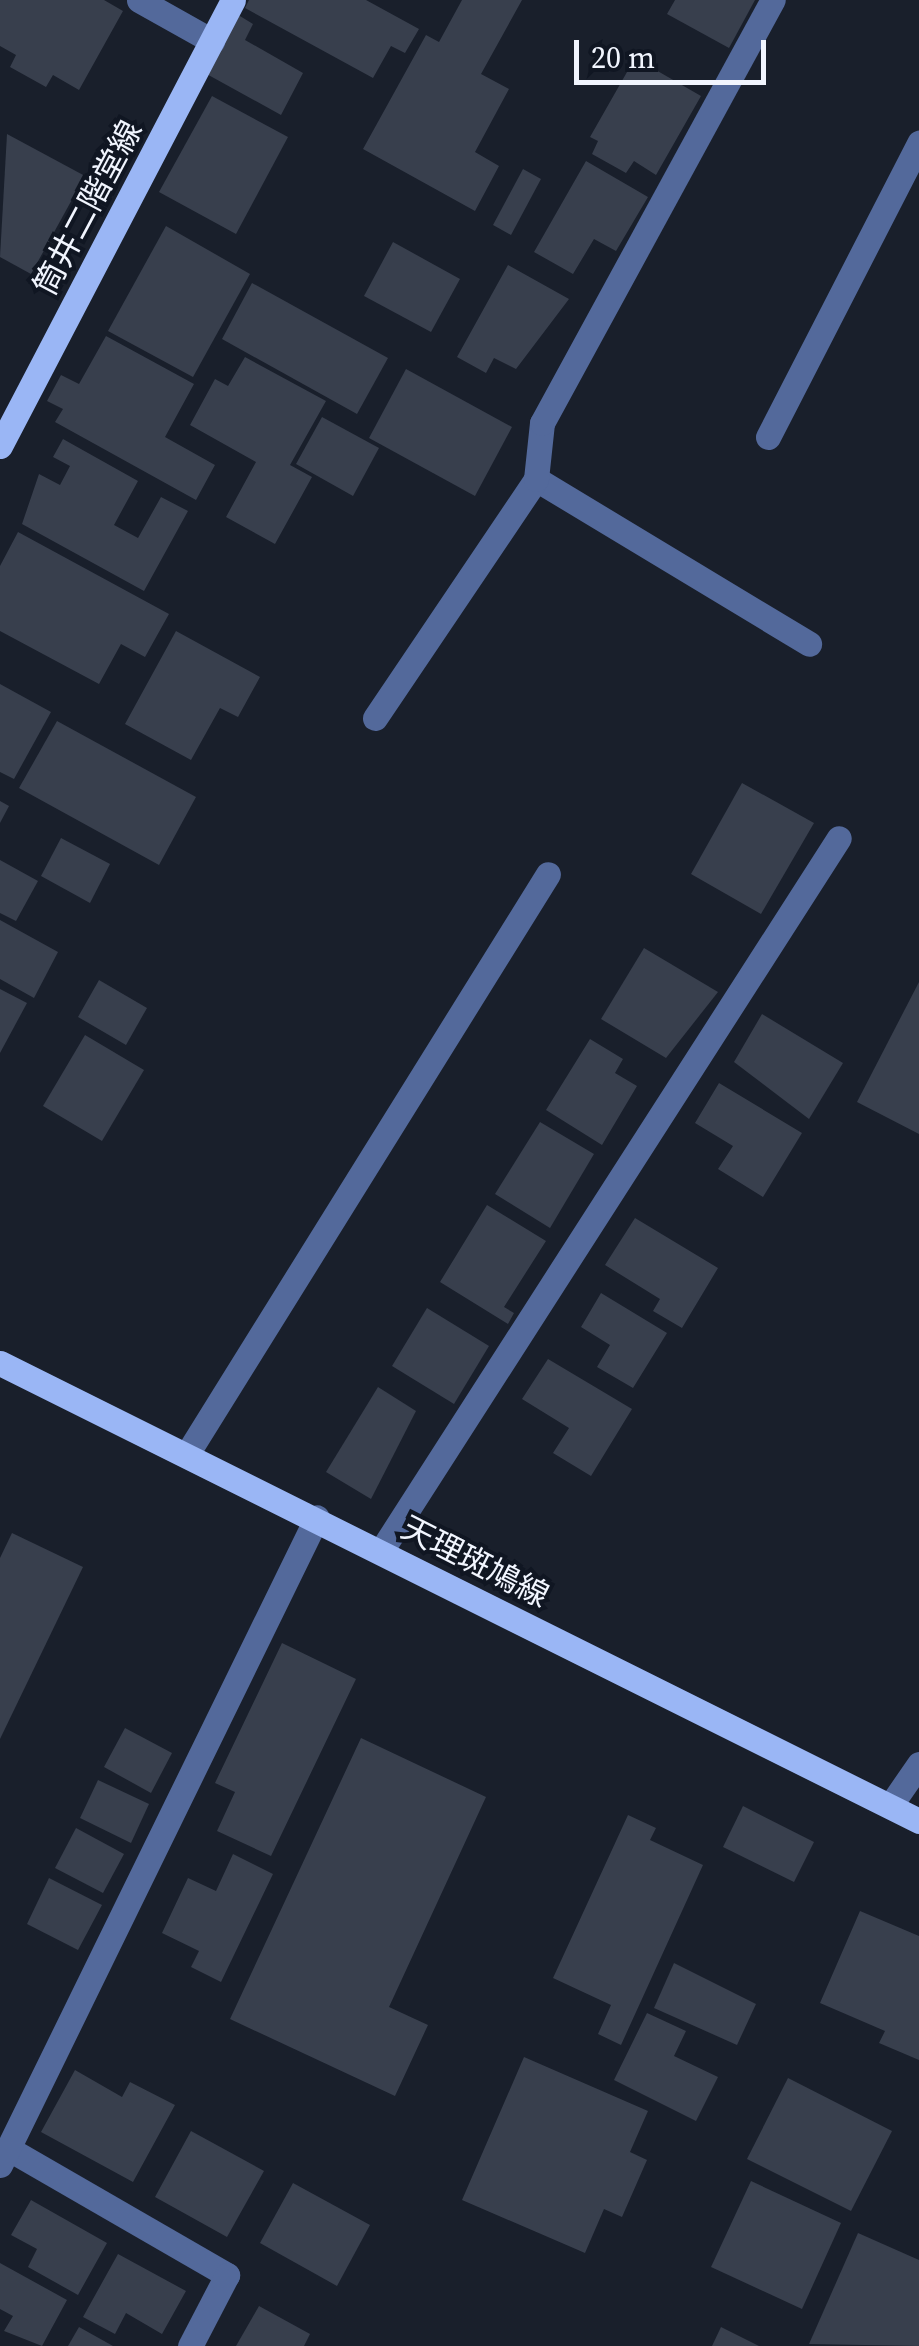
<!DOCTYPE html>
<html>
<head>
<meta charset="utf-8">
<style>
  body { margin:0 }
  #map { position:relative; width:919px; height:2346px; overflow:hidden; background:#191f2b; font-family:"Source Serif 4","Noto Sans JP",serif }
  div>[style] { position:absolute }
  [style*='--x'] { left:calc(var(--x)*1px); top:calc(var(--y)*1px); width:calc(var(--w)*1px); rotate:calc(var(--a)*1deg) }
  .building>* { inset:0; background:#383f4d }
  .minor>* { height:25px; margin:-12.5px; padding:0 12.5px; transform-origin:12.5px; border-radius:12.5px; background:#53699b }
  .major>* { height:25px; margin:-12.5px; padding:0 12.5px; transform-origin:12.5px; border-radius:12.5px; background:#9ab6f5 }
  span { translate:-50% -50%; white-space:nowrap; text-align:center; line-height:1.15; -webkit-text-stroke:8px #101622; paint-order:stroke }
  .street-label { font-size:32px; color:#f1f5fe }
  .scale { position:absolute; left:574px; top:40px; width:192px; height:45px; box-sizing:border-box; border:5px solid #f1f5fe; border-top:0; padding-left:12px; font-size:30px; line-height:35px; white-space:nowrap; color:#f1f5fe; -webkit-text-stroke:8px #101622; paint-order:stroke }
</style>
</head>
<body>
<div id="map">
  <div class="building">
    <div style="clip-path:polygon(0 0,104px 0,123px 11px,79px 90px,53px 75px,46px 87px,10px 67px,16px 55px,0 46px)"></div>
    <div style="clip-path:polygon(249px 0,366px 0,419px 29px,405px 53px,391px 46px,373px 78px,245px 8px)"></div>
    <div style="clip-path:polygon(462px 0,522px 0,481px 74px,509px 89px,475px 152px,499px 166px,475px 211px,363px 149px,426px 35px,439px 42px)"></div>
    <div style="clip-path:polygon(675px 0,755px 0,729px 48px,667px 14px)"></div>
    <div style="clip-path:polygon(235px 13px,253px 24px,245px 40px,303px 73px,281px 115px,203px 72px)"></div>
    <div style="clip-path:polygon(635px 58px,701px 96px,656px 175px,634px 161px,626px 173px,592px 154px,598px 141px,590px 137px)"></div>
    <div style="clip-path:polygon(212px 96px,288px 137px,236px 234px,159px 192px)"></div>
    <div style="clip-path:polygon(7px 134px,85px 176px,31px 274px,0 257px)"></div>
    <div style="clip-path:polygon(586px 161px,648px 197px,616px 251px,594px 239px,573px 274px,534px 252px)"></div>
    <div style="clip-path:polygon(523px 169px,541px 179px,511px 235px,493px 225px)"></div>
    <div style="clip-path:polygon(166px 226px,250px 274px,193px 377px,108px 331px)"></div>
    <div style="clip-path:polygon(393px 242px,460px 279px,431px 332px,364px 296px)"></div>
    <div style="clip-path:polygon(508px 265px,569px 299px,516px 369px,494px 358px,486px 373px,457px 357px)"></div>
    <div style="clip-path:polygon(252px 283px,388px 358px,357px 414px,222px 339px)"></div>
    <div style="clip-path:polygon(106px 336px,194px 384px,165px 437px,215px 465px,196px 500px,55px 422px,63px 409px,47px 401px,61px 375px,79px 384px)"></div>
    <div style="clip-path:polygon(245px 357px,326px 401px,290px 465px,312px 477px,275px 544px,226px 517px,256px 462px,190px 425px,215px 379px,228px 386px)"></div>
    <div style="clip-path:polygon(406px 369px,512px 427px,475px 496px,369px 438px)"></div>
    <div style="clip-path:polygon(322px 417px,379px 448px,353px 496px,296px 464px)"></div>
    <div style="clip-path:polygon(63px 439px,138px 481px,114px 525px,138px 538px,161px 497px,188px 511px,144px 591px,22px 524px,39px 474px,60px 485px,70px 466px,53px 457px)"></div>
    <div style="clip-path:polygon(18px 532px,169px 614px,145px 657px,121px 644px,99px 684px,0 631px,0 566px)"></div>
    <div style="clip-path:polygon(176px 631px,260px 677px,238px 717px,220px 708px,191px 760px,125px 724px)"></div>
    <div style="clip-path:polygon(0 684px,51px 712px,14px 779px,0 772px)"></div>
    <div style="clip-path:polygon(57px 721px,196px 797px,159px 865px,19px 788px)"></div>
    <div style="clip-path:polygon(742px 783px,814px 823px,761px 914px,691px 874px)"></div>
    <div style="clip-path:polygon(0 801px,9px 806px,0 823px)"></div>
    <div style="clip-path:polygon(61px 838px,110px 864px,90px 903px,41px 876px)"></div>
    <div style="clip-path:polygon(0 860px,38px 881px,16px 921px,0 913px)"></div>
    <div style="clip-path:polygon(0 920px,58px 952px,34px 998px,0 979px)"></div>
    <div style="clip-path:polygon(644px 948px,718px 992px,666px 1058px,601px 1019px)"></div>
    <div style="clip-path:polygon(99px 980px,147px 1008px,126px 1045px,78px 1017px)"></div>
    <div style="clip-path:polygon(919px 982px,919px 1134px,857px 1102px)"></div>
    <div style="clip-path:polygon(0 989px,27px 1003px,0 1053px)"></div>
    <div style="clip-path:polygon(762px 1014px,843px 1063px,809px 1119px,734px 1062px)"></div>
    <div style="clip-path:polygon(85px 1035px,144px 1070px,102px 1141px,43px 1106px)"></div>
    <div style="clip-path:polygon(590px 1039px,623px 1059px,615px 1073px,637px 1086px,602px 1145px,546px 1110px)"></div>
    <div style="clip-path:polygon(719px 1083px,802px 1133px,763px 1197px,718px 1169px,733px 1146px,695px 1123px)"></div>
    <div style="clip-path:polygon(540px 1122px,594px 1154px,550px 1228px,495px 1194px)"></div>
    <div style="clip-path:polygon(487px 1205px,546px 1241px,504px 1307px,514px 1313px,508px 1324px,440px 1282px)"></div>
    <div style="clip-path:polygon(635px 1218px,718px 1268px,682px 1328px,653px 1311px,660px 1299px,605px 1265px)"></div>
    <div style="clip-path:polygon(601px 1293px,667px 1333px,633px 1388px,597px 1367px,610px 1345px,581px 1327px)"></div>
    <div style="clip-path:polygon(427px 1308px,489px 1346px,454px 1404px,392px 1366px)"></div>
    <div style="clip-path:polygon(548px 1359px,632px 1409px,591px 1476px,553px 1453px,569px 1428px,522px 1399px)"></div>
    <div style="clip-path:polygon(378px 1387px,416px 1411px,371px 1499px,326px 1472px)"></div>
    <div style="clip-path:polygon(12px 1533px,83px 1567px,0 1739px,0 1558px)"></div>
    <div style="clip-path:polygon(282px 1643px,356px 1679px,271px 1856px,217px 1831px,235px 1792px,215px 1783px)"></div>
    <div style="clip-path:polygon(125px 1728px,172px 1753px,151px 1793px,104px 1767px)"></div>
    <div style="clip-path:polygon(361px 1738px,486px 1797px,389px 2007px,428px 2025px,395px 2096px,230px 2019px)"></div>
    <div style="clip-path:polygon(98px 1780px,149px 1804px,131px 1843px,80px 1818px)"></div>
    <div style="clip-path:polygon(743px 1806px,814px 1842px,794px 1882px,723px 1847px)"></div>
    <div style="clip-path:polygon(628px 1815px,656px 1828px,650px 1840px,703px 1865px,621px 2045px,598px 2034px,611px 2005px,553px 1978px)"></div>
    <div style="clip-path:polygon(76px 1828px,124px 1854px,103px 1893px,55px 1868px)"></div>
    <div style="clip-path:polygon(233px 1854px,273px 1874px,221px 1982px,191px 1967px,199px 1951px,162px 1933px,188px 1878px,216px 1891px)"></div>
    <div style="clip-path:polygon(49px 1878px,102px 1905px,78px 1950px,27px 1924px)"></div>
    <div style="clip-path:polygon(860px 1911px,919px 1936px,919px 2060px,879px 2043px,885px 2031px,820px 2003px)"></div>
    <div style="clip-path:polygon(674px 1963px,756px 2004px,737px 2045px,654px 2008px)"></div>
    <div style="clip-path:polygon(647px 2013px,686px 2031px,674px 2056px,718px 2077px,696px 2121px,614px 2080px)"></div>
    <div style="clip-path:polygon(524px 2057px,648px 2111px,630px 2152px,647px 2160px,622px 2217px,604px 2209px,585px 2253px,462px 2200px)"></div>
    <div style="clip-path:polygon(75px 2070px,122px 2097px,130px 2082px,175px 2105px,133px 2182px,41px 2132px)"></div>
    <div style="clip-path:polygon(788px 2078px,892px 2131px,851px 2211px,747px 2159px)"></div>
    <div style="clip-path:polygon(191px 2131px,264px 2171px,227px 2237px,155px 2197px)"></div>
    <div style="clip-path:polygon(751px 2181px,841px 2223px,802px 2309px,711px 2267px)"></div>
    <div style="clip-path:polygon(293px 2183px,370px 2225px,337px 2286px,260px 2243px)"></div>
    <div style="clip-path:polygon(31px 2200px,107px 2243px,78px 2295px,28px 2267px,37px 2249px,11px 2235px)"></div>
    <div style="clip-path:polygon(858px 2233px,919px 2260px,919px 2346px,809px 2344px)"></div>
    <div style="clip-path:polygon(118px 2254px,186px 2291px,162px 2334px,126px 2313px,115px 2334px,83px 2317px)"></div>
    <div style="clip-path:polygon(0 2263px,67px 2300px,42px 2346px,4px 2331px,13px 2316px,0 2309px)"></div>
    <div style="clip-path:polygon(259px 2306px,310px 2334px,304px 2346px,236px 2346px)"></div>
    <div style="clip-path:polygon(79px 2327px,113px 2346px,68px 2346px)"></div>
    <div style="clip-path:polygon(721px 2327px,759px 2346px,712px 2346px)"></div>
  </div>
  <div class="minor">
    <div style="--x:139;--y:0;--w:84;--a:29.3"></div>
    <div style="--x:768;--y:437;--w:331;--a:-62.8"></div>
    <div style="--x:536;--y:479;--w:319;--a:31.1"></div>
    <div style="--x:375;--y:718;--w:288;--a:-56"></div>
    <div style="--x:536;--y:479;--w:56;--a:-83.9"></div>
    <div style="--x:542;--y:423;--w:482;--a:-61.4"></div>
    <div style="--x:187;--y:1454;--w:683;--a:-58.1"></div>
    <div style="--x:381;--y:1551;--w:847;--a:-57.29"></div>
    <div style="--x:890;--y:1806;--w:51;--a:-55.4"></div>
    <div style="--x:9;--y:2149;--w:252;--a:30"></div>
    <div style="--x:227;--y:2275;--w:80;--a:117.5"></div>
    <div style="--x:0;--y:2165;--w:721;--a:-63.93"></div>
  </div>
  <div class="major">
    <div style="--x:0;--y:446;--w:503;--a:-62.42"></div>
    <div style="--x:0;--y:1363;--w:1027;--a:26.49"></div>
  </div>
  <div class="street-label">
    <span style="left:88px;top:208px;rotate:-62deg">筒井二階堂線</span>
    <span style="left:475px;top:1562px;rotate:27deg">天理斑鳩線</span>
  </div>
  <div class="scale">20 m</div>
</div>
</body>
</html>
